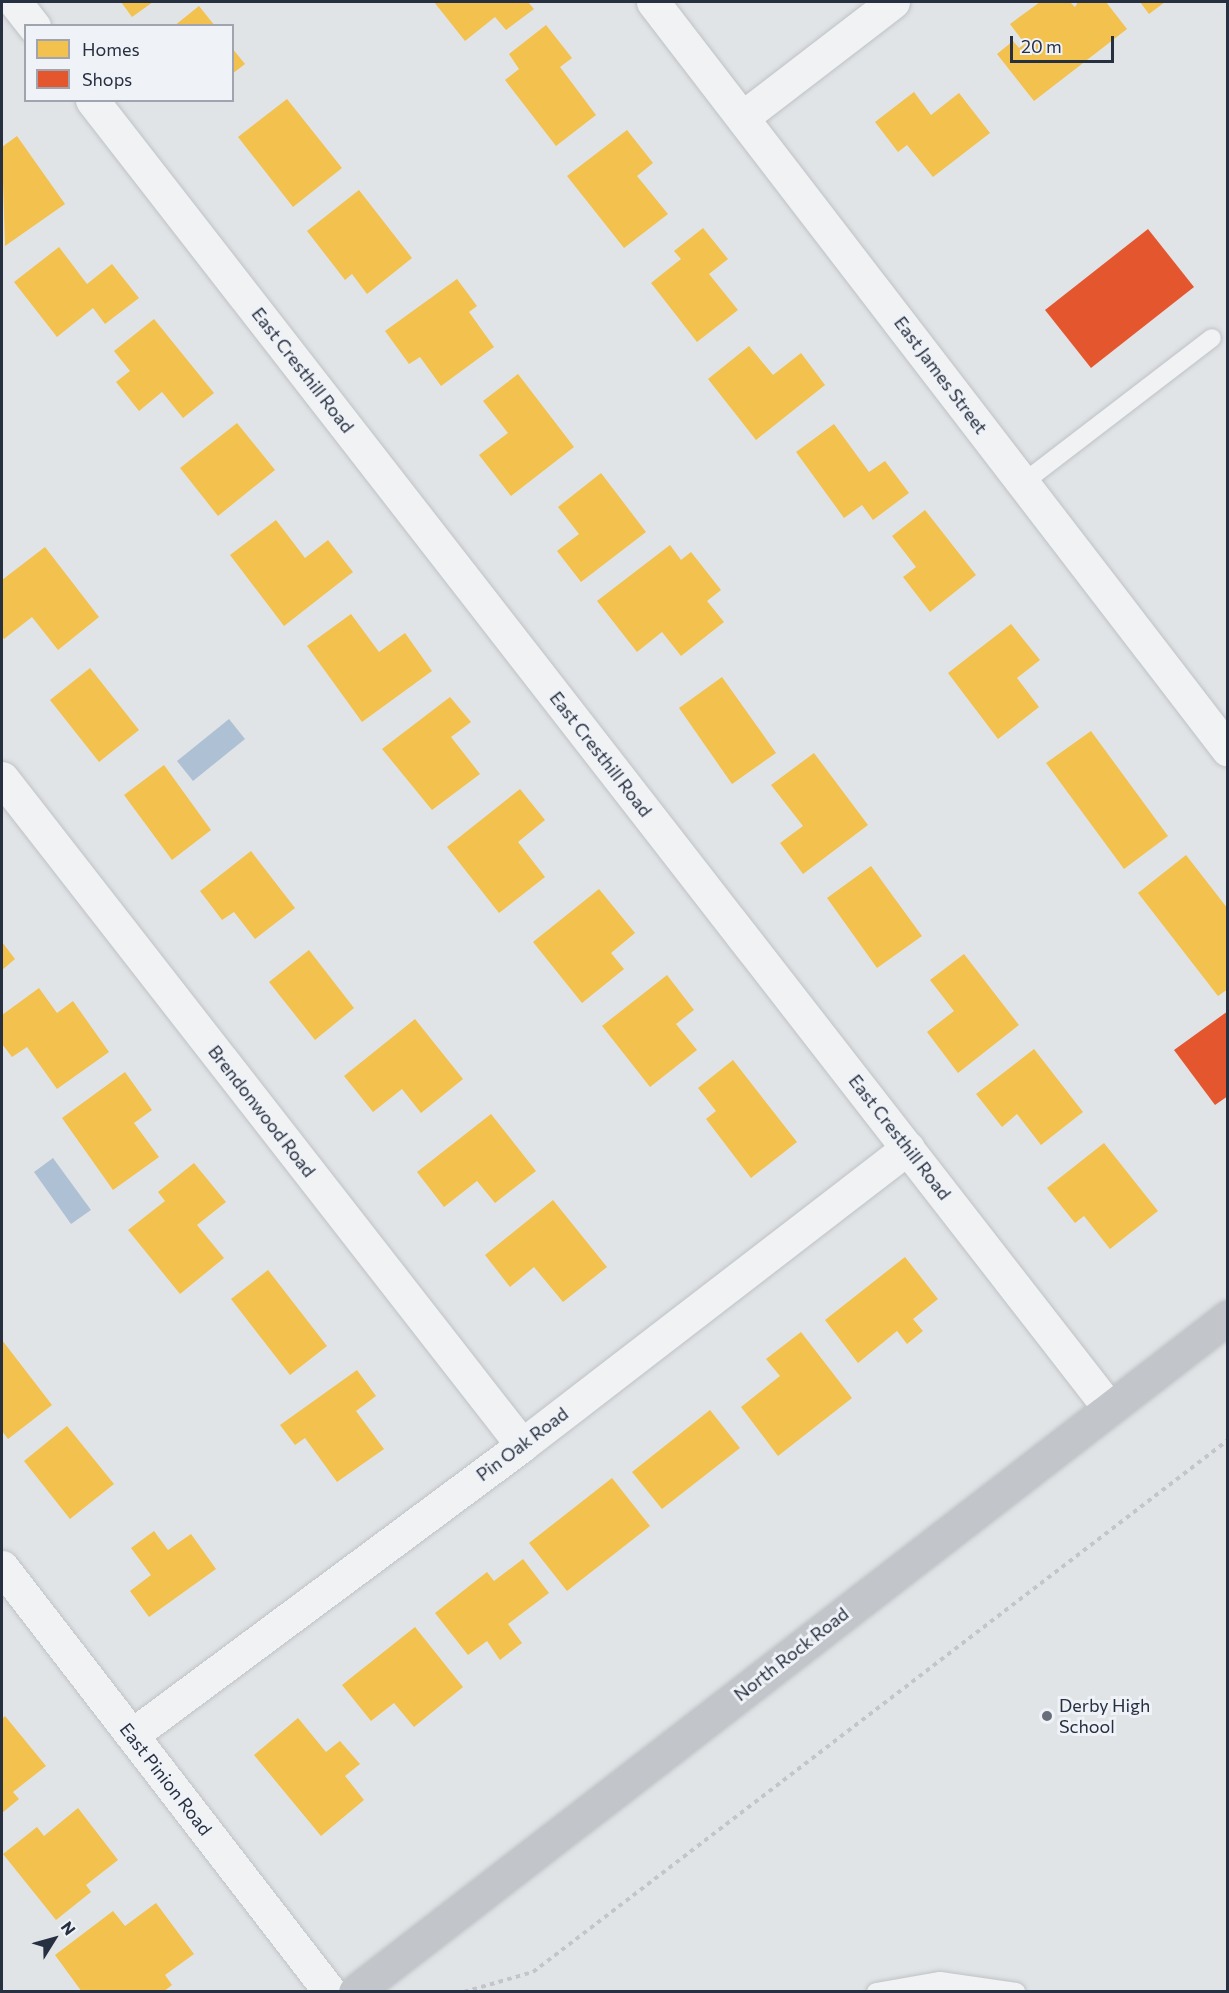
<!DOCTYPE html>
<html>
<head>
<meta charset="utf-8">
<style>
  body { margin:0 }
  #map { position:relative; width:1229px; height:1993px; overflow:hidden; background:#e1e4e7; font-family:Commissioner,sans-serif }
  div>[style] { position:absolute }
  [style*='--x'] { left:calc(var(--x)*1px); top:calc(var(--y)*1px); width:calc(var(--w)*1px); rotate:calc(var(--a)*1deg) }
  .water>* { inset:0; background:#aec0d3 }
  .homes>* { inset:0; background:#f2c14e }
  .shops>* { inset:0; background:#e4572e }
  .path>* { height:4px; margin-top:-2px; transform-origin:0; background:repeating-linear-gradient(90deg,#c3c5ca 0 4.5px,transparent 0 9px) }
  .roads { filter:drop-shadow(0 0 2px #bfc2c5) drop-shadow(0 0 2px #bfc2c5) }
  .service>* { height:18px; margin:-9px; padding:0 9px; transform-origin:9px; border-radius:9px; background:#f1f2f3 }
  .minor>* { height:33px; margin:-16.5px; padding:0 16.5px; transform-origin:16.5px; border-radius:16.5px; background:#f1f2f3 }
  .tertiary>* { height:33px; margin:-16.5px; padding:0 16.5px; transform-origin:16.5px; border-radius:16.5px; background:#f1f2f3 }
  .secondary>* { height:33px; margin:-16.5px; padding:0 16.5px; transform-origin:16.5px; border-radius:16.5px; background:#c2c5c9 }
  .dots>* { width:16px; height:16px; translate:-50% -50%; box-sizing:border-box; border:3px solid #eff2f6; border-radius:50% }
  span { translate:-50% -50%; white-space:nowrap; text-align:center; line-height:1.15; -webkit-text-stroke:6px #eff2f6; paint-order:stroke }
  .street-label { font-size:18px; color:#273041 }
  .poi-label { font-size:18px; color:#273041 }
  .left { translate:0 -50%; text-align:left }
  .frame { position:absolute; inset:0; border:3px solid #273041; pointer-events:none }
  .legend { position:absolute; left:24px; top:24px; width:210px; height:78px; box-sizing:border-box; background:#eff2f6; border:2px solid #9fa4ae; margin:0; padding:8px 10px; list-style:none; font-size:18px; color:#273041 }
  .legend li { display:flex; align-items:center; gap:12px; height:30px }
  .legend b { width:30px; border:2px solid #9fa4ae }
  .north { position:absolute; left:24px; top:1909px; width:60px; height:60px; -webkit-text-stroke:4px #eff2f6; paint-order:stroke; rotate:53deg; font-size:16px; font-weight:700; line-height:24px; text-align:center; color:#273041 }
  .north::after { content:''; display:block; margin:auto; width:21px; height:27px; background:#273041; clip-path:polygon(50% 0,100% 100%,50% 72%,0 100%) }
  .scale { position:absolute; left:1010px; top:36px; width:104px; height:27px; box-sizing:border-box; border:3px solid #273041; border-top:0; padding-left:8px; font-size:18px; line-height:21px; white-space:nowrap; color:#273041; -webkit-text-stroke:4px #eff2f6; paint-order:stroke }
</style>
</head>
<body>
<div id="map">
  <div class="water">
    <div style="clip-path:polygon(229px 719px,245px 739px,193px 781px,177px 761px)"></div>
    <div style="clip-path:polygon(53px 1158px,91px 1210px,71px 1224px,34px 1172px)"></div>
  </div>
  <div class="homes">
    <div style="clip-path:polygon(121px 2px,153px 2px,132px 17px)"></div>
    <div style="clip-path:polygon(434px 2px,528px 2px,534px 9px,506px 30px,495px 17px,465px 41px)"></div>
    <div style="clip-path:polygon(1040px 2px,1070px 2px,1075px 7px,1078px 2px,1106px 2px,1127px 29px,1034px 101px,997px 54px,1013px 41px,1019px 48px,1025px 44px,1010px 24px)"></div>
    <div style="clip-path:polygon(1140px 2px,1165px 2px,1149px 14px)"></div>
    <div style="clip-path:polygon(199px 6px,215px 26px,174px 26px)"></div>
    <div style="clip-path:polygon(546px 25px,572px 58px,560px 67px,596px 115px,556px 146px,505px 80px,519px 69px,509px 54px)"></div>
    <div style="clip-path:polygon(232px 48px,245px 64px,232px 74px)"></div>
    <div style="clip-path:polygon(914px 92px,931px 115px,959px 93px,990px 133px,933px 177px,907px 145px,898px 152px,875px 122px)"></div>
    <div style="clip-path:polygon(287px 99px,342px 168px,293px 207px,238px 137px)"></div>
    <div style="clip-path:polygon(627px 130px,653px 163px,637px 176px,668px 214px,624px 248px,567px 176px)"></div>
    <div style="clip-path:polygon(17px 136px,65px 204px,5px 246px,2px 147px)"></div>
    <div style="clip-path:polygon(359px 190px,412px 258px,367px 294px,352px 274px,345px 280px,307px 231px)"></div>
    <div style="clip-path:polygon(703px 228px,728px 259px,709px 274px,738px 310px,697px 342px,651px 283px,681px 259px,674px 251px)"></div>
    <div style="clip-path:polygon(59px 247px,87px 284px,112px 264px,139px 298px,105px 324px,93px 308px,57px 337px,14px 282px)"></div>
    <div style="clip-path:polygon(457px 279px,477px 306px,469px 312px,494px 347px,441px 386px,420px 357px,409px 364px,385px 331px)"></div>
    <div style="clip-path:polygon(154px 319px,214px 393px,183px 418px,162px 392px,139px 411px,116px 382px,130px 371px,114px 351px)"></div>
    <div style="clip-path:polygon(749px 346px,773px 375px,801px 353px,825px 385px,756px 440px,708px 379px)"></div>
    <div style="clip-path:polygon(518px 374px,574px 447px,511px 496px,479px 455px,508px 433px,483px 401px)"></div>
    <div style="clip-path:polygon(237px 423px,275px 470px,218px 516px,180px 468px)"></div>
    <div style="clip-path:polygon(834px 424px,869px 472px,885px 461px,909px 493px,873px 520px,862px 505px,844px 518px,796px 452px)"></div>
    <div style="clip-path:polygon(601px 473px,646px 532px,581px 582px,557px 551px,579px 534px,558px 507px)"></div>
    <div style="clip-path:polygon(925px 510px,976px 575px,930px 612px,903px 577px,916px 567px,892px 536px)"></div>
    <div style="clip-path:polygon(276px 520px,305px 558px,328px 540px,353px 572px,284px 626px,230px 555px)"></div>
    <div style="clip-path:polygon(670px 545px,681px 560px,691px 552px,721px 590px,707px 601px,724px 622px,681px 656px,662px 632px,637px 652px,597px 601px)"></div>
    <div style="clip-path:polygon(45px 547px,99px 617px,58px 650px,32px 617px,4px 639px,2px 636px,2px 580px)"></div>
    <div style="clip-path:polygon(351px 614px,379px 652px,405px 633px,432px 671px,362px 722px,307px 646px)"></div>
    <div style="clip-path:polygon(1011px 624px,1040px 660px,1017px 678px,1039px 707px,998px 739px,948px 673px)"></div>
    <div style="clip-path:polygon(90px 668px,139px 730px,99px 762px,50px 700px)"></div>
    <div style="clip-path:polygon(722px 677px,776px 753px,732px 784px,679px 708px)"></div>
    <div style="clip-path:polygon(450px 697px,471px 722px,451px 737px,480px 774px,432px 810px,382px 749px)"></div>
    <div style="clip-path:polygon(1091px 731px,1168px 836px,1124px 869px,1046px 763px)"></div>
    <div style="clip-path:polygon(814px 753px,868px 825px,803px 874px,780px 843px,803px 826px,771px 785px)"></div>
    <div style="clip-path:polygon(164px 765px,211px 830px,172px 860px,124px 795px)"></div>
    <div style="clip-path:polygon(520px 789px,545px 820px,518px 842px,545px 877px,499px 913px,447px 847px)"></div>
    <div style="clip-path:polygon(251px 851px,295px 908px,255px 939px,234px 912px,222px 920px,200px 891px)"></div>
    <div style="clip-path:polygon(1186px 855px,1228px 909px,1228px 989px,1218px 996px,1138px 893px)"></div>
    <div style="clip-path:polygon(871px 866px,922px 936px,877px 968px,827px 898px)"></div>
    <div style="clip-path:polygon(599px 889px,635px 933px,611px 953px,624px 969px,582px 1003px,533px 942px)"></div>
    <div style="clip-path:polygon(2px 942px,15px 959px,2px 970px)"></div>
    <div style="clip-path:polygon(309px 950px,354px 1008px,315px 1040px,269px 982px)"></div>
    <div style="clip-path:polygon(964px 954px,1019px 1025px,958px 1073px,927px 1032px,954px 1011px,930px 980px)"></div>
    <div style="clip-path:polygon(667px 975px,694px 1010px,676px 1024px,697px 1050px,650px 1087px,602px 1026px)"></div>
    <div style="clip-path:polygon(39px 988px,57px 1013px,73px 1001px,109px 1052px,57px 1089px,27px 1047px,12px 1057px,2px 1044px,2px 1015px)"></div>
    <div style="clip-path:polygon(415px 1019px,463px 1079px,421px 1113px,402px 1089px,373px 1112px,344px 1076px)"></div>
    <div style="clip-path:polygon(1034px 1049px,1083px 1112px,1041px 1145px,1017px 1114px,1002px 1127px,976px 1094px)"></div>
    <div style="clip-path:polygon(733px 1060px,797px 1142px,751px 1178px,706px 1119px,716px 1111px,698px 1088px)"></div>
    <div style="clip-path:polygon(125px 1072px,152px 1110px,134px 1123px,159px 1157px,113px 1190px,62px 1118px)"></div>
    <div style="clip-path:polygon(491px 1114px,536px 1171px,495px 1203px,477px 1181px,444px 1207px,417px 1172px)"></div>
    <div style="clip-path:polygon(1104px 1143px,1158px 1211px,1110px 1249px,1084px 1216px,1075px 1223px,1047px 1188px)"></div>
    <div style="clip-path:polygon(194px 1163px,226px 1202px,197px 1225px,224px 1258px,180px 1294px,128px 1230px,165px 1201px,158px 1192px)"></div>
    <div style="clip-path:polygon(553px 1200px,607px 1267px,563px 1302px,534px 1267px,510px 1287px,485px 1255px)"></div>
    <div style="clip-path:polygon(905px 1257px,938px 1299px,913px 1319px,923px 1331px,907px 1344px,897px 1331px,858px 1363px,825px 1320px)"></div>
    <div style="clip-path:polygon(268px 1270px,327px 1346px,290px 1375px,231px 1299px)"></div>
    <div style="clip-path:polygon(801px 1332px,852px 1398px,778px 1456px,741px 1407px,780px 1376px,766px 1359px)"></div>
    <div style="clip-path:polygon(2px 1340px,52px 1405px,8px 1439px,2px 1431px)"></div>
    <div style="clip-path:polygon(357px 1370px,376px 1396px,356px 1411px,384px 1449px,337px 1482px,305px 1438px,295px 1445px,280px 1425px)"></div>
    <div style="clip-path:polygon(710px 1410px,740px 1448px,662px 1509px,632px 1472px)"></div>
    <div style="clip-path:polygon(67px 1426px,114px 1484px,70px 1519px,24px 1461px)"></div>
    <div style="clip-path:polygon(612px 1478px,650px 1526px,567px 1591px,529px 1543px)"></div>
    <div style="clip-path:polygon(154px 1531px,168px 1550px,191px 1534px,216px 1569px,149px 1617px,130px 1591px,151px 1575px,131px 1548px)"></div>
    <div style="clip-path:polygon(523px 1559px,549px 1593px,508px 1624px,522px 1643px,500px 1660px,487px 1641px,468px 1655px,435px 1613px,487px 1572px,494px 1581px)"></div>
    <div style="clip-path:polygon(415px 1627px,463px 1687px,414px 1727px,394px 1703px,371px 1721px,342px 1685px)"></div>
    <div style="clip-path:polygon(5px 1716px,46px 1766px,13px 1792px,19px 1799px,2px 1813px,2px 1719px)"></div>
    <div style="clip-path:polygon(298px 1718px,326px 1752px,340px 1741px,360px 1764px,345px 1776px,364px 1800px,321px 1836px,254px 1755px)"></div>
    <div style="clip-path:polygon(78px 1808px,118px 1860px,86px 1885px,91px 1892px,56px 1920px,3px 1854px,37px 1827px,44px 1836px)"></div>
    <div style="clip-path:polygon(156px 1903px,194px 1954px,165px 1975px,172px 1985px,163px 1992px,82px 1992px,55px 1955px,113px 1911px,125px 1926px)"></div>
  </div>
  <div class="shops">
    <div style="clip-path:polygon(1148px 229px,1194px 287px,1091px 368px,1045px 310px)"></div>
    <div style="clip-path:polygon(1228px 1011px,1228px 1096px,1215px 1105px,1174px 1050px)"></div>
  </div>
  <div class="path">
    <div style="--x:464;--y:1992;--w:72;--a:-16.2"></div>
    <div style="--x:533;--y:1972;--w:875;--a:-37.43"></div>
  </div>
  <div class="roads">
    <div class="service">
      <div style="--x:1023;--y:483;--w:238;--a:-37.5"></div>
      <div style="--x:876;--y:1992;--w:65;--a:-9.8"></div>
      <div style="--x:940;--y:1981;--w:77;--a:8.2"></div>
    </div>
    <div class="minor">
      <div style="--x:15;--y:2;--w:31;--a:52"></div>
      <div style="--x:92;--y:100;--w:1657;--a:52.13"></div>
      <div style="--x:743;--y:117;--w:189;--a:-37.5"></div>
      <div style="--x:2;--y:778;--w:846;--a:52.06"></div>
      <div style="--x:2;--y:1567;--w:537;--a:52.34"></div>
      <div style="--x:132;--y:1735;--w:486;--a:-36.6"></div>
      <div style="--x:522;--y:1445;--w:487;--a:-37.6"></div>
    </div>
    <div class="tertiary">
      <div style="--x:653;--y:2;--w:943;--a:52.45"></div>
    </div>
    <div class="secondary">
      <div style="--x:355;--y:1992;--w:1104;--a:-37.71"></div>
    </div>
  </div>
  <div class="dots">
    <div style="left:1047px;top:1716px;background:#686f7b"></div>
  </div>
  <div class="street-label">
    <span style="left:303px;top:370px;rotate:52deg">East Cresthill Road</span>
    <span style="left:941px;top:375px;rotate:53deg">East James Street</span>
    <span style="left:601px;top:754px;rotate:52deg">East Cresthill Road</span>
    <span style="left:262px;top:1111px;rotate:52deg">Brendonwood Road</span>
    <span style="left:900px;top:1137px;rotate:52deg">East Cresthill Road</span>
    <span style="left:522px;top:1444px;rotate:-37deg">Pin Oak Road</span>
    <span style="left:791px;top:1654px;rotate:-38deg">North Rock Road</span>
    <span style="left:166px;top:1779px;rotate:52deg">East Pinion Road</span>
  </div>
  <div class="poi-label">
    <span class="left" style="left:1059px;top:1716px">Derby High<br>School</span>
  </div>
  <div class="frame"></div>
  <ul class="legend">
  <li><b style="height:16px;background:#f2c14e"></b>Homes</li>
  <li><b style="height:16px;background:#e4572e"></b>Shops</li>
  </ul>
  <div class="north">N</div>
  <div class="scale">20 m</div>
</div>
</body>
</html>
